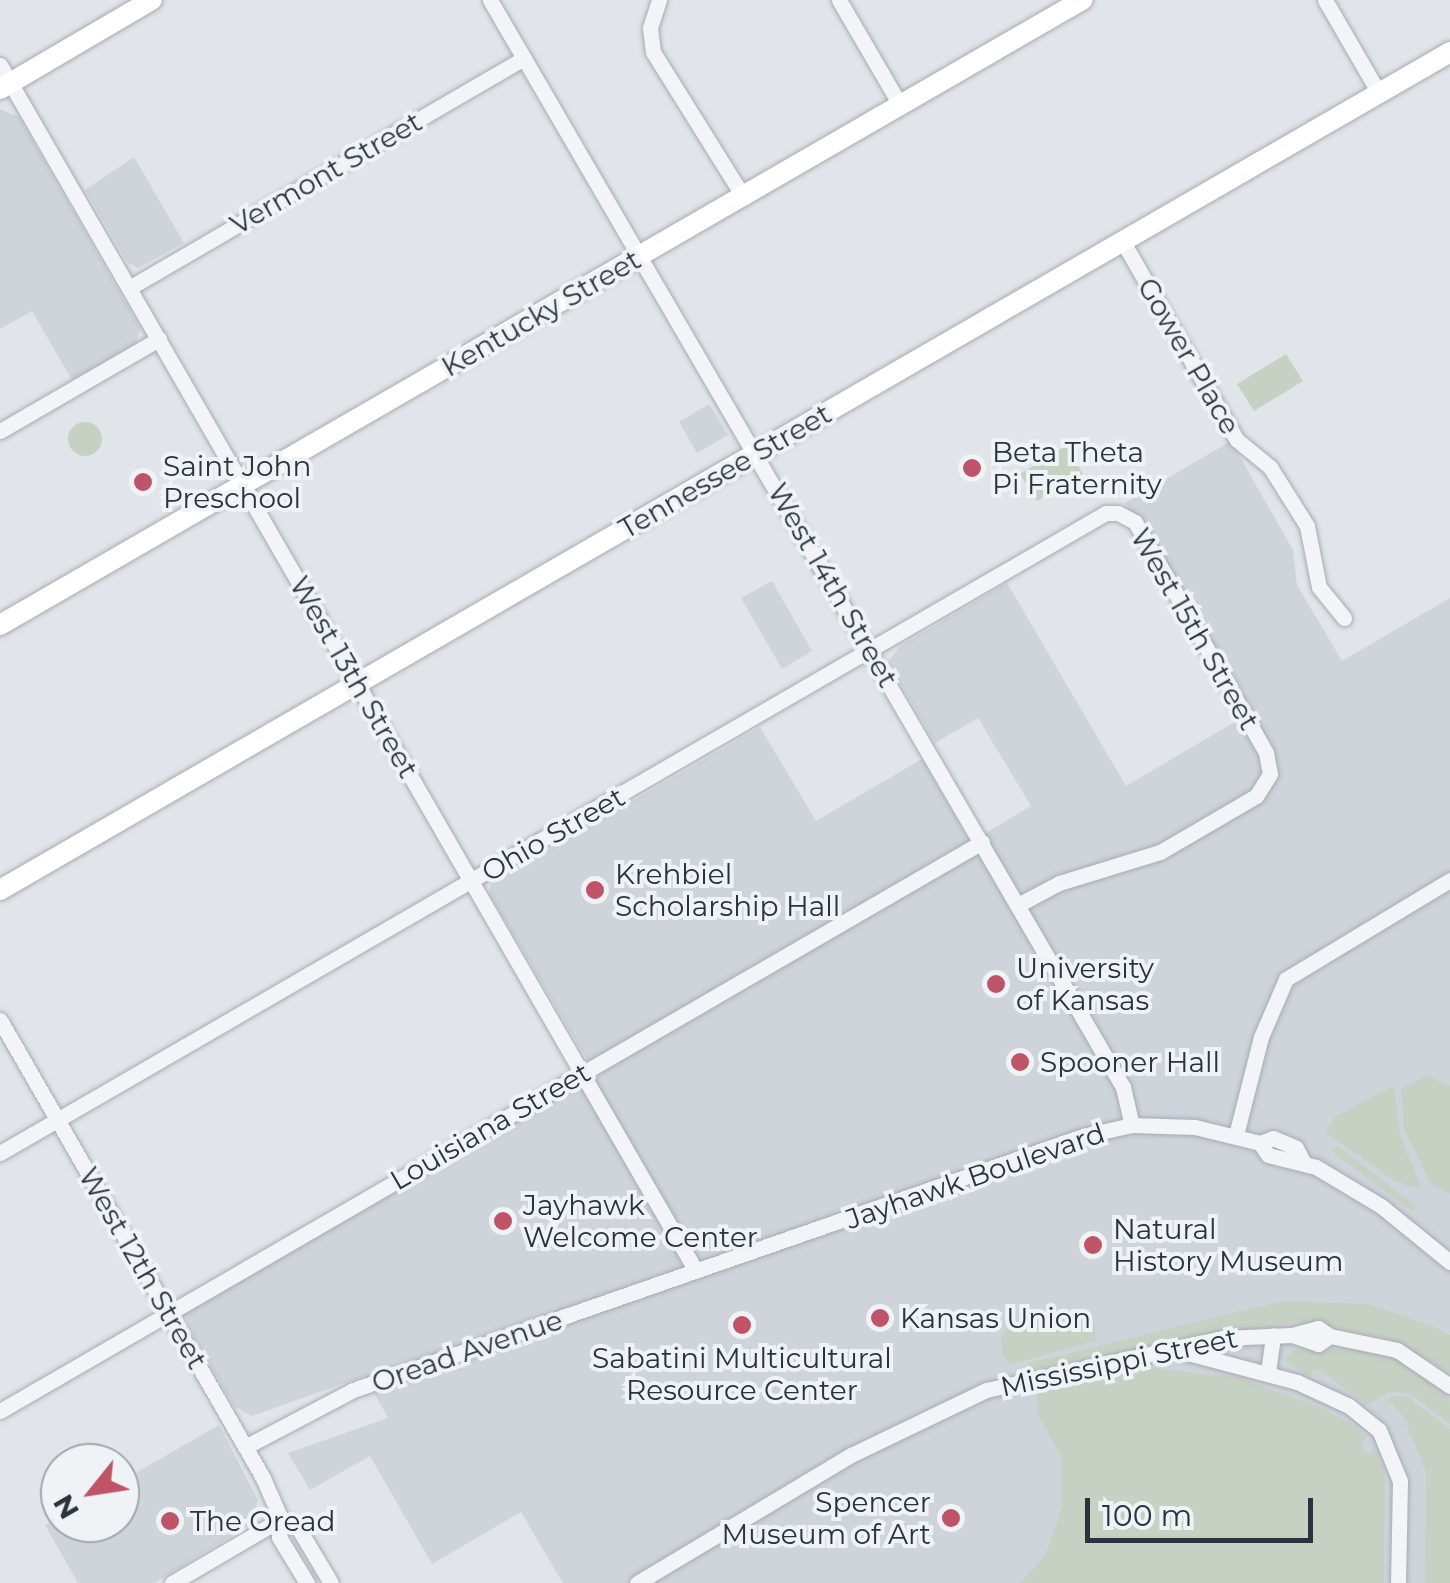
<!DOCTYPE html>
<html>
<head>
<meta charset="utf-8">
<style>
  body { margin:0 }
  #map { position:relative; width:1450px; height:1583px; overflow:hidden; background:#e1e4e8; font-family:Montserrat,sans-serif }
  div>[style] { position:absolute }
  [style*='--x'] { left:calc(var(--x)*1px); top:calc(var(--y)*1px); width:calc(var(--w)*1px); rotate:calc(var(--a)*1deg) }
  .built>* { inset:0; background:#cfd3da }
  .green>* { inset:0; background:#c7d1c3 }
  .round { border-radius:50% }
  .roads { filter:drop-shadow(0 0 2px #a7abb2) drop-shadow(0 0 2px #a7abb2) }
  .street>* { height:15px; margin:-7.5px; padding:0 7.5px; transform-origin:7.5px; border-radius:7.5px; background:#f3f4f7 }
  .secondary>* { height:20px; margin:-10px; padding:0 10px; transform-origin:10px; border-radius:10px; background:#fff }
  .dots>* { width:28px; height:28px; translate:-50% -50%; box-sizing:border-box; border:5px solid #f0f3f6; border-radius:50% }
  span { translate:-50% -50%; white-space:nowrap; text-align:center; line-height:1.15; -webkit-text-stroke:8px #f0f3f6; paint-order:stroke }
  .street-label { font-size:28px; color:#2b333e }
  .poi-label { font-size:28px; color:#2b333e }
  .left { translate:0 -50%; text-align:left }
  .right { translate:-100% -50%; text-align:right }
  .north { position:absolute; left:40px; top:1443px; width:100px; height:100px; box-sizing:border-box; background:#f0f3f6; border:2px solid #a1a6ac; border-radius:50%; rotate:240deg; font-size:28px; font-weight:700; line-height:40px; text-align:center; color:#2b333e }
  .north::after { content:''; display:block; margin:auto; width:35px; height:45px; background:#bf5368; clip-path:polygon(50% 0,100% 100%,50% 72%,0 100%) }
  .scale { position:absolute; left:1085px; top:1498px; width:228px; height:45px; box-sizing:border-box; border:5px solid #2b333e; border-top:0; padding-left:12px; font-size:30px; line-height:35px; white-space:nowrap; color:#2b333e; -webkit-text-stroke:8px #f0f3f6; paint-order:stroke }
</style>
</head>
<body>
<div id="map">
  <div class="built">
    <div style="clip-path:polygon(0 109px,19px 117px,140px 328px,136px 344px,72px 380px,32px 311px,0 329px)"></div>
    <div style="clip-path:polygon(134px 157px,184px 243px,138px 268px,128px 263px,85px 190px)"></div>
    <div style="clip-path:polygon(709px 404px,728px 435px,697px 453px,679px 422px)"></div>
    <div style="clip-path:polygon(1231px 441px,1293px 550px,1297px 585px,1342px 661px,1450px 598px,1450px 1583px,563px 1583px,521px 1512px,432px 1564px,370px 1456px,310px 1490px,288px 1453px,388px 1418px,365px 1376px,252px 1416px,234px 1406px,181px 1315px,596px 1075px,489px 893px,491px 883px,760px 727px,816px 821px,922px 759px,971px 842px,1031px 806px,978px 718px,935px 743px,888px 662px,900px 646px,1007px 583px,1126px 786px,1250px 713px,1125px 503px)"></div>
    <div style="clip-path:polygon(772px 581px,812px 651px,782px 669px,741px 598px)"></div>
    <div style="clip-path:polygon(219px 1425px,258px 1500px,251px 1524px,154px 1583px,78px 1583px,45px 1525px,60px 1516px,60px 1523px,120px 1523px,120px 1482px)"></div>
  </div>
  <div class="green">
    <div style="clip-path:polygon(1286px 354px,1303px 381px,1254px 411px,1237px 384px)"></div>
    <div class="round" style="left:68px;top:422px;width:34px;height:34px"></div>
    <div style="clip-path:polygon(1066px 446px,1083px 474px,1037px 501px,1020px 474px)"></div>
    <div style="clip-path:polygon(1427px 1075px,1450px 1086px,1450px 1194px,1431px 1184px,1404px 1129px,1401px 1089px)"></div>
    <div style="clip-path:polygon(1394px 1086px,1400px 1135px,1422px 1189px,1396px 1182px,1325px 1132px,1336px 1116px)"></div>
    <div style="clip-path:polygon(1337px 1146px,1416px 1206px,1414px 1213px,1332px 1151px)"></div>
    <div style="clip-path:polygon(1281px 1301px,1368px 1304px,1435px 1327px,1450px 1335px,1450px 1372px,1386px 1338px,1297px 1322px,1031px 1370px,1029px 1363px)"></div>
    <div style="clip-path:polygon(1093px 1313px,1096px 1341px,1011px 1364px,1002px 1354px,1001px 1335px,1009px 1326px,1020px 1333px,1051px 1318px,1064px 1329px)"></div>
    <div style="clip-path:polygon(1365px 1349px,1400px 1361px,1439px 1386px,1450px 1401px,1450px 1424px,1409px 1393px,1389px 1392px,1367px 1405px,1325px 1374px,1314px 1369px,1310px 1377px,1284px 1360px,1294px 1350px)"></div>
    <div style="clip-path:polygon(1147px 1367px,1240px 1378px,1322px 1408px,1357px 1428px,1366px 1437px,1361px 1445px,1366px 1453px,1376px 1450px,1385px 1476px,1384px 1583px,1020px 1583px,1046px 1554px,1062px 1507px,1061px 1456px,1038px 1416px,1037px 1396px,1044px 1388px)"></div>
    <div style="clip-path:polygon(1391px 1396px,1408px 1397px,1450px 1429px,1450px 1583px,1425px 1583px,1426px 1472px,1403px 1416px,1390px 1402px,1381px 1411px)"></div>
  </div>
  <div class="roads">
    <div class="street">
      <div style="--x:490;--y:0;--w:1258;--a:59.79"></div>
      <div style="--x:1123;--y:1087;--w:39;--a:77"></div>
      <div style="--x:659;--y:0;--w:29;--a:108"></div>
      <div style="--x:650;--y:28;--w:24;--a:83"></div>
      <div style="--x:653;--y:52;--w:170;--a:58"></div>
      <div style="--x:839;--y:0;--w:121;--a:59.8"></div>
      <div style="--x:1325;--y:0;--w:108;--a:59.9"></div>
      <div style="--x:0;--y:65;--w:1392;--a:60.01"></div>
      <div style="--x:1123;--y:242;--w:228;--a:60.1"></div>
      <div style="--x:1237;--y:440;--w:43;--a:39.3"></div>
      <div style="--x:1270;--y:467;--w:70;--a:57.9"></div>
      <div style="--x:1307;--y:526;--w:62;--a:78.9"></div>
      <div style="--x:1319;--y:587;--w:40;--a:51"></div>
      <div style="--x:129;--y:288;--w:457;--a:-30.2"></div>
      <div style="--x:0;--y:431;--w:184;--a:-30.1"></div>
      <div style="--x:0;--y:1020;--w:528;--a:60.13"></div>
      <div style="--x:263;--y:1478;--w:45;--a:66.3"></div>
      <div style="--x:281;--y:1519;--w:18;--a:96"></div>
      <div style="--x:279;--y:1537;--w:54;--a:58.7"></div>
      <div style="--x:1236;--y:1135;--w:101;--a:-75.7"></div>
      <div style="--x:1261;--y:1037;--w:63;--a:-66.7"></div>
      <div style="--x:1286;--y:979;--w:192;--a:-31.1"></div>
      <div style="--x:1260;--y:1143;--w:14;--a:56"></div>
      <div style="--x:1268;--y:1155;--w:49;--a:14"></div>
      <div style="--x:1316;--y:1167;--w:76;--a:31"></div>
      <div style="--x:1381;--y:1206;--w:89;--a:39.1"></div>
      <div style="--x:0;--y:1153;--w:1278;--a:-30.06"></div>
      <div style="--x:1106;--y:513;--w:12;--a:0"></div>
      <div style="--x:1118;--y:513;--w:19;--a:28"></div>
      <div style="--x:1135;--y:522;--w:266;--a:60.4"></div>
      <div style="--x:1266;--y:753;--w:21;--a:79"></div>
      <div style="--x:1270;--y:774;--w:26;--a:122"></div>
      <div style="--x:1256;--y:796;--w:111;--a:149.7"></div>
      <div style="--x:1160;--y:852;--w:106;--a:162.9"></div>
      <div style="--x:1059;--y:883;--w:47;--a:151.8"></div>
      <div style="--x:1292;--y:1335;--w:27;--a:-15"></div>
      <div style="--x:1318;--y:1328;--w:14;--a:34"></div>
      <div style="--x:1330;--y:1336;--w:68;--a:11.8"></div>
      <div style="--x:1397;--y:1350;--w:64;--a:34.2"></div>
      <div style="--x:1184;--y:1352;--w:117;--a:14.9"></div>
      <div style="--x:1297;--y:1382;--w:57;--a:24.8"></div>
      <div style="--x:1349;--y:1406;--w:38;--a:39"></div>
      <div style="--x:1379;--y:1430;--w:55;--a:67.6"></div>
      <div style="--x:1400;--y:1481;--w:102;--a:91.1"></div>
      <div style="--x:1268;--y:1372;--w:37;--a:-82"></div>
      <div style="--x:0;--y:1411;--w:1135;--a:-30.09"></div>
      <div style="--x:245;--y:1447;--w:122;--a:-27.8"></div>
      <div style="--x:353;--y:1390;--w:773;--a:-19.19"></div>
      <div style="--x:1083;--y:1136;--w:50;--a:-12.7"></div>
      <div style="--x:1132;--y:1125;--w:63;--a:1.8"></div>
      <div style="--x:1195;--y:1127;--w:67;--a:13.8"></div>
      <div style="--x:1260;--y:1143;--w:14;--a:-21"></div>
      <div style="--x:1273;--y:1138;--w:25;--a:23"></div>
      <div style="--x:1296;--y:1148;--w:15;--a:62"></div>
      <div style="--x:281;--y:1519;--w:17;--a:24"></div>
      <div style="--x:297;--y:1526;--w:66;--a:59.2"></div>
      <div style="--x:172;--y:1583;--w:126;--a:-30.4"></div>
      <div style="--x:637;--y:1583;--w:249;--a:-30.9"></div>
      <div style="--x:851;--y:1455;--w:150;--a:-25.7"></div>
      <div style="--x:986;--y:1390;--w:243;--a:-12.4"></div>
      <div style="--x:1223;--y:1338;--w:69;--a:-2.5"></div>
      <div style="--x:1292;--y:1335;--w:28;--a:19"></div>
      <div style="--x:1318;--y:1344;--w:14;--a:-34"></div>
    </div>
    <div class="secondary">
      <div style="--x:0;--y:89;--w:176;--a:-30.4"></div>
      <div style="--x:0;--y:625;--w:1250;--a:-30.01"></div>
      <div style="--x:0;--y:890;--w:1675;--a:-30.02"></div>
    </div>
  </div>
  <div class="dots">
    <div style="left:972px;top:468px;background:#bf5368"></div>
    <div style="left:143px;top:482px;background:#bf5368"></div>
    <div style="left:595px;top:890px;background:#bf5368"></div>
    <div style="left:996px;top:984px;background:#bf5368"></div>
    <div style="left:1020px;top:1062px;background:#bf5368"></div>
    <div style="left:503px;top:1221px;background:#bf5368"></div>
    <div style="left:1093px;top:1245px;background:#bf5368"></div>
    <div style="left:880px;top:1318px;background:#bf5368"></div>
    <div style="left:742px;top:1325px;background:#bf5368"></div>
    <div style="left:951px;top:1518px;background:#bf5368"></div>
    <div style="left:170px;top:1521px;background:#bf5368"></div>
  </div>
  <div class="street-label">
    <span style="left:326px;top:173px;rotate:-30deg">Vermont Street</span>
    <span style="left:541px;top:313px;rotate:-30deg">Kentucky Street</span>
    <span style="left:1189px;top:356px;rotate:60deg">Gower Place</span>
    <span style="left:725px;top:471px;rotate:-30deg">Tennessee Street</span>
    <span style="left:833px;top:585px;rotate:60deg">West 14th Street</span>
    <span style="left:1195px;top:629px;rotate:60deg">West 15th Street</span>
    <span style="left:354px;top:677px;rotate:60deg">West 13th Street</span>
    <span style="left:553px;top:834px;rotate:-30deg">Ohio Street</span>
    <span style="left:490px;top:1126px;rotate:-30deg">Louisiana Street</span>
    <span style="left:975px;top:1176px;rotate:-19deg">Jayhawk Boulevard</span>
    <span style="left:143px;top:1268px;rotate:60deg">West 12th Street</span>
    <span style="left:467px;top:1351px;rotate:-19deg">Oread Avenue</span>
    <span style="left:1119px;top:1362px;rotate:-12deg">Mississippi Street</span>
  </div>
  <div class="poi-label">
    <span class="left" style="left:992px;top:468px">Beta Theta<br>Pi Fraternity</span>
    <span class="left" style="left:163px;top:482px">Saint John<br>Preschool</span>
    <span class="left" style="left:615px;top:890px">Krehbiel<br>Scholarship Hall</span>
    <span class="left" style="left:1016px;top:984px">University<br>of Kansas</span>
    <span class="left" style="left:1040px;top:1062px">Spooner Hall</span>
    <span class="left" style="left:523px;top:1221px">Jayhawk<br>Welcome Center</span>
    <span class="left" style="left:1113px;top:1245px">Natural<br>History Museum</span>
    <span class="left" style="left:900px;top:1318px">Kansas Union</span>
    <span style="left:742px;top:1374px">Sabatini Multicultural<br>Resource Center</span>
    <span class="right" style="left:931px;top:1518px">Spencer<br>Museum of Art</span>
    <span class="left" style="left:190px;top:1521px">The Oread</span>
  </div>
  <div class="north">N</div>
  <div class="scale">100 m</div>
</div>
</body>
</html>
